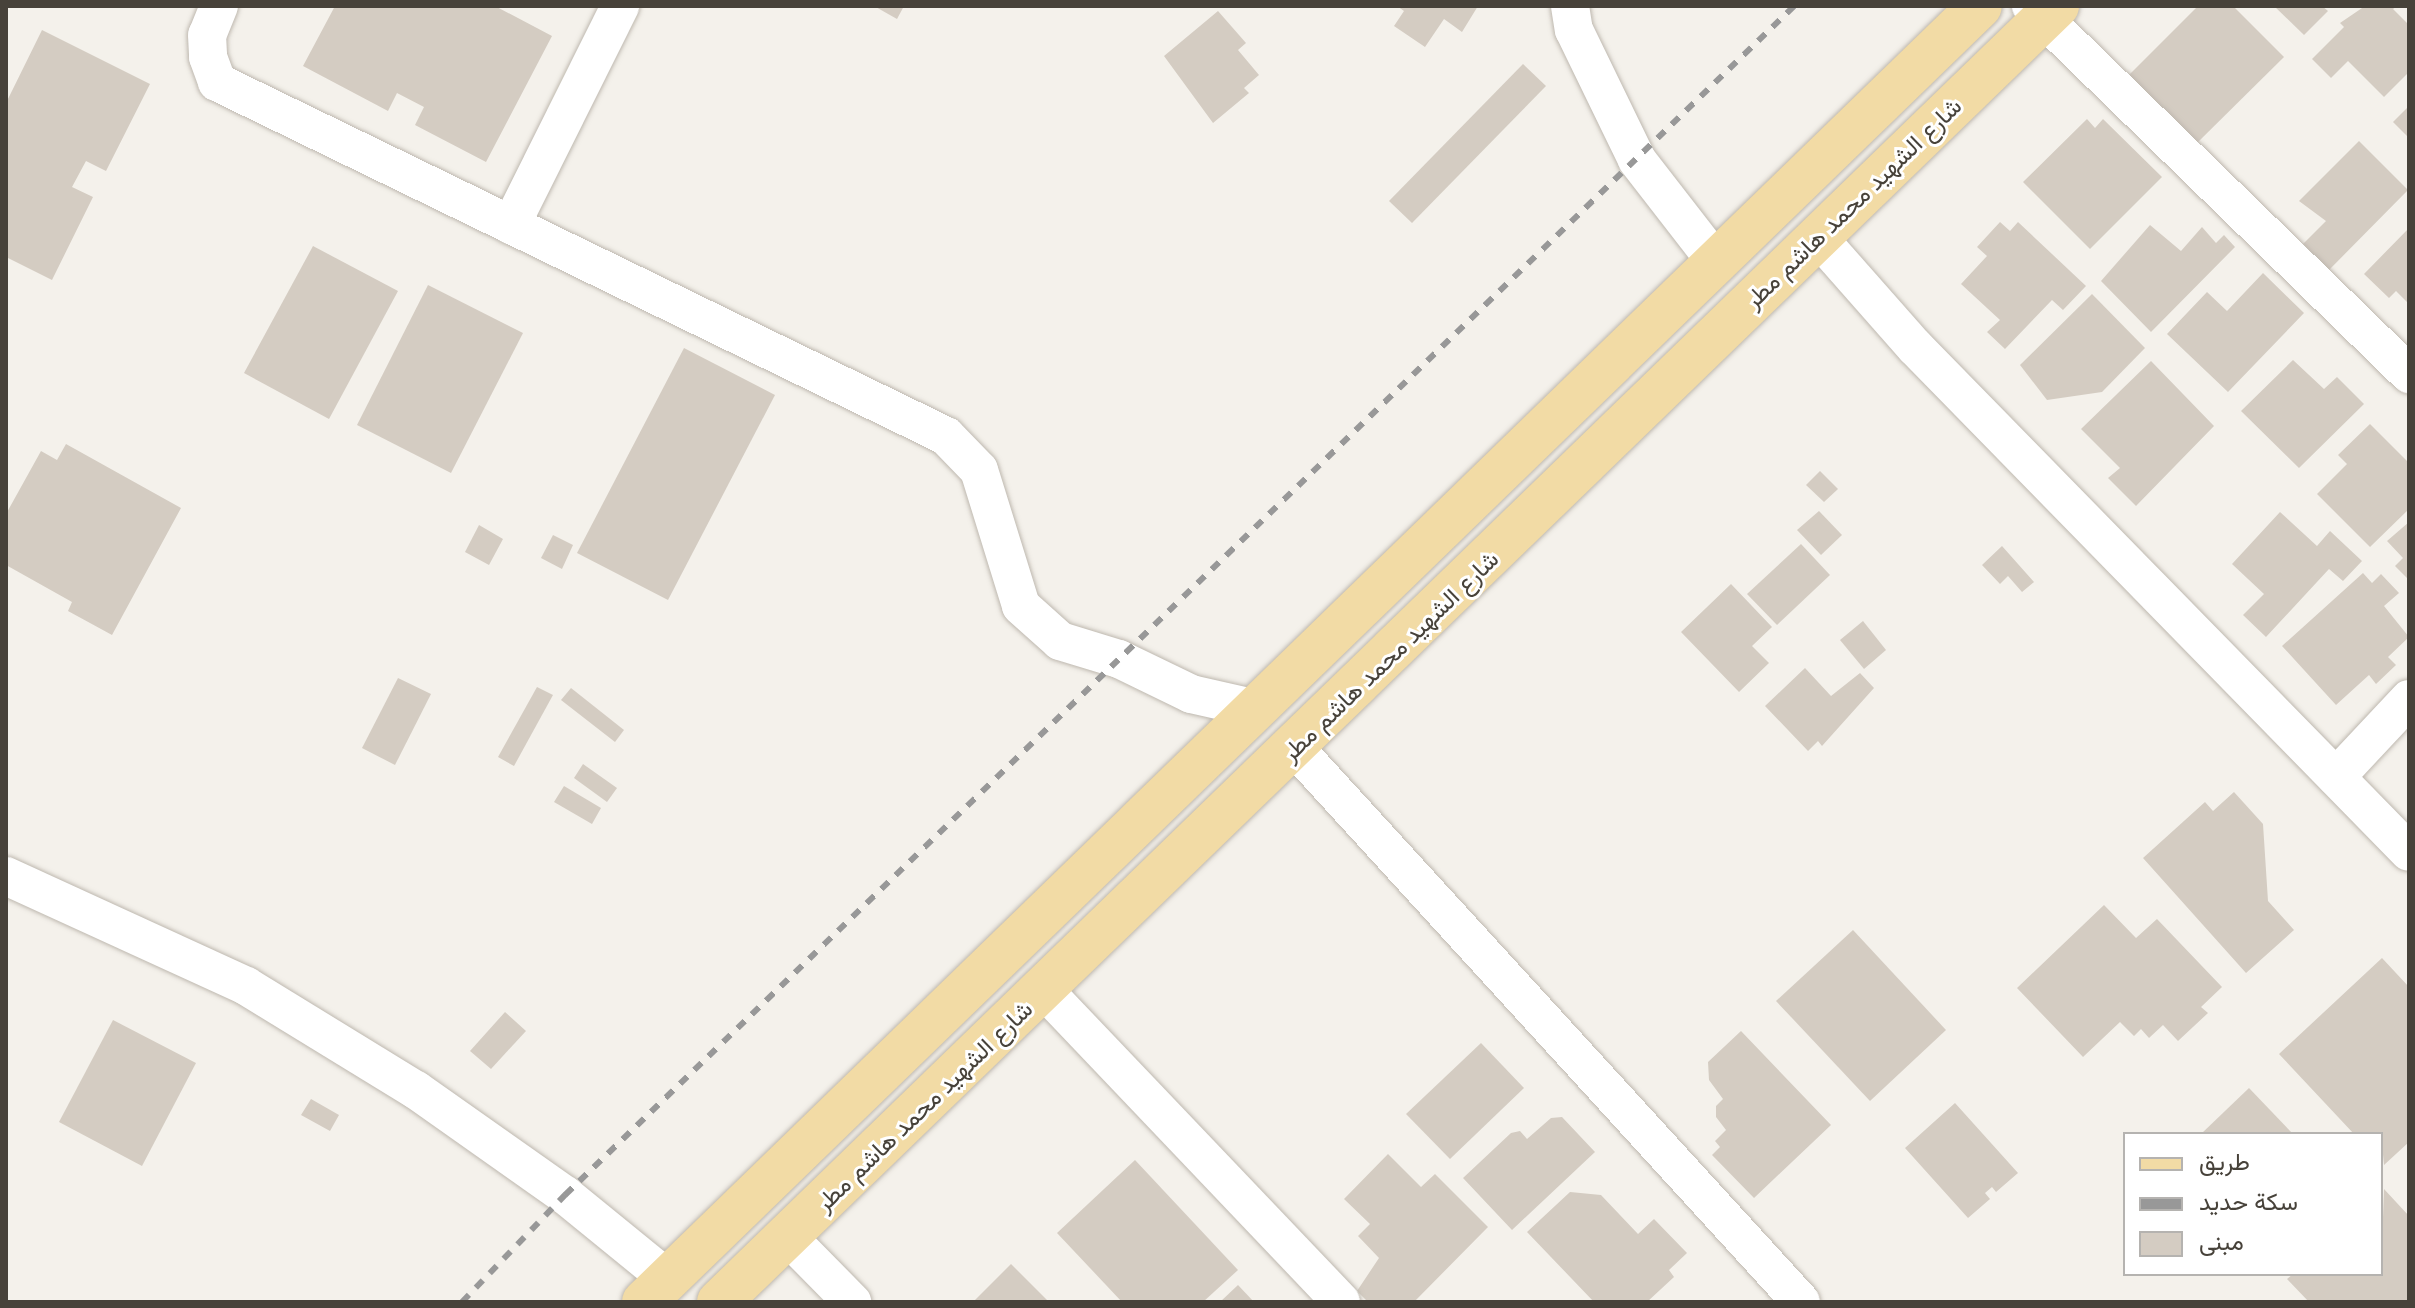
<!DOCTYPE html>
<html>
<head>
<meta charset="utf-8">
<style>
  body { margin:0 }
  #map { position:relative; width:2415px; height:1308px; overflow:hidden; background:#f4f1eb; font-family:Montserrat,Vazirmatn,sans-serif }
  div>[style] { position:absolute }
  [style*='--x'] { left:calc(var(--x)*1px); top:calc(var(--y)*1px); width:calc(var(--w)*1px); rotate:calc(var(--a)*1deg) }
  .building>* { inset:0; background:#d4ccc2 }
  .roads { filter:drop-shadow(0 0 2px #beb8af) drop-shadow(0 0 2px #beb8af) }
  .minor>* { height:38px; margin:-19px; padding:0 19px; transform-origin:19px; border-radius:19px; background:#fff }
  .primary>* { height:44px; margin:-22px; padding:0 22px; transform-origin:22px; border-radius:22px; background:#f2dba5 }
  .rail>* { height:6px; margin-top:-3px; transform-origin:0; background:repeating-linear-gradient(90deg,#989898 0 10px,transparent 0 20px) }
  span { translate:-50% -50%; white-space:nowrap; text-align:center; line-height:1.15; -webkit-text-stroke:6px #fff; paint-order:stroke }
  .street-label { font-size:24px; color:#47423a }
  .frame { position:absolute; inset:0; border:8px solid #47423a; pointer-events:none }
  .legend { position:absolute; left:2123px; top:1132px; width:260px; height:144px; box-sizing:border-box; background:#fff; border:2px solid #b5b3b0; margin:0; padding:10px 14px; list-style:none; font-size:24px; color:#47423a }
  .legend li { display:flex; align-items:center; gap:16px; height:40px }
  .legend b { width:40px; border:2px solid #b5b3b0 }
</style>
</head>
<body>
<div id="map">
  <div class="building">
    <div style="clip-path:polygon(335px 6px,495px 6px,552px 36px,486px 162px,415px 125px,424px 107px,397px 93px,388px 111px,303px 66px)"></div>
    <div style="clip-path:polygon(874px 6px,904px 6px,897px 19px)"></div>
    <div style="clip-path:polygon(1397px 6px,1478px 6px,1462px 32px,1444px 19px,1425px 47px,1394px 26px,1404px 11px)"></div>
    <div style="clip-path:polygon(2198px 6px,2233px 6px,2284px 57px,2195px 145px,2127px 77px)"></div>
    <div style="clip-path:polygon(2274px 6px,2322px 6px,2328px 11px,2304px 35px)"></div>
    <div style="clip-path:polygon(2365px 6px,2397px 6px,2393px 9px,2409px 25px,2409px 72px,2384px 97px,2348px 61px,2331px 78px,2312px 59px,2344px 27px,2340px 23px)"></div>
    <div style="clip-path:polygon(1218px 11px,1246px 43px,1238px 50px,1259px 75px,1244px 88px,1249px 93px,1213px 123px,1164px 56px)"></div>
    <div style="clip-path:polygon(42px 30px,150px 84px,106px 171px,86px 161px,72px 187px,93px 197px,52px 280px,6px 257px,6px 103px)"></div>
    <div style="clip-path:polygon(1523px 64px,1546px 86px,1412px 223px,1389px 201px)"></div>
    <div style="clip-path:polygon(2409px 106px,2409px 138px,2393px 122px)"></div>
    <div style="clip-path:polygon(2087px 119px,2095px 128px,2103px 119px,2162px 177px,2090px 249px,2023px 182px)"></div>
    <div style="clip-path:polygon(2359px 141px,2408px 190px,2329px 270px,2303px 244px,2326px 221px,2299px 201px)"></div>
    <div style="clip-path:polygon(2000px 222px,2010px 231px,2018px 222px,2086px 286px,2063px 310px,2052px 300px,2005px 349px,1987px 332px,2000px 320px,1961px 284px,1987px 256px,1977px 247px)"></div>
    <div style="clip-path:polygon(2150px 225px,2181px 251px,2202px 227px,2216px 243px,2224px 235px,2235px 247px,2151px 332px,2101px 281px)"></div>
    <div style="clip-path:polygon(2409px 228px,2409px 304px,2396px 291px,2389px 298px,2364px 274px)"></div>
    <div style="clip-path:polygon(313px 246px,398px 291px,329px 419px,244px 373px)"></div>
    <div style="clip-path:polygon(2263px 273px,2304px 313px,2228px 392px,2167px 334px,2207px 292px,2227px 311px)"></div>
    <div style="clip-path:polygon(428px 285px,523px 333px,451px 473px,357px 425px)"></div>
    <div style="clip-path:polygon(2092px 294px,2145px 348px,2102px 392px,2047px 400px,2020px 365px)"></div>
    <div style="clip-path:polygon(684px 348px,775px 395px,668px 600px,577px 553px)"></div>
    <div style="clip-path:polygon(2293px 360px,2324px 389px,2337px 377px,2364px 404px,2299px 468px,2241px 411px)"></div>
    <div style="clip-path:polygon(2151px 361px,2214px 426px,2136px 506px,2108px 478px,2120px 468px,2081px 429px)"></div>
    <div style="clip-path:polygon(2370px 424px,2409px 463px,2409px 509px,2370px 547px,2317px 494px,2347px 464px,2338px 455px)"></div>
    <div style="clip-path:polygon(66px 444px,181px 508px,112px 635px,68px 611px,72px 602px,6px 565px,6px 514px,41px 451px,57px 460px)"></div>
    <div style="clip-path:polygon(1820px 471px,1838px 489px,1824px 502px,1806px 485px)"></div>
    <div style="clip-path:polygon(1819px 511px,1842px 535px,1821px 555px,1797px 530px)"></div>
    <div style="clip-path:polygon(2280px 512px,2317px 546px,2330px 531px,2362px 561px,2343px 581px,2329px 569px,2266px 637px,2243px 615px,2264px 594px,2232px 564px)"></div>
    <div style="clip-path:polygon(2409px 522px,2409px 580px,2395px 566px,2403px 558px,2387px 541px)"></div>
    <div style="clip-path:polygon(479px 525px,503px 539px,489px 565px,465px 552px)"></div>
    <div style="clip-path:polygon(553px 535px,573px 545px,562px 569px,541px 558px)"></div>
    <div style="clip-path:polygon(1801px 544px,1830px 575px,1777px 625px,1747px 594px)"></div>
    <div style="clip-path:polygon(2002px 546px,2034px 582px,2022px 592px,2008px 576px,2000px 584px,1982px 565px)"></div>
    <div style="clip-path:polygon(2363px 573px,2372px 583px,2381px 574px,2399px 593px,2384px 606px,2409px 637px,2388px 657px,2396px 665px,2376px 684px,2369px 675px,2336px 705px,2282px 646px)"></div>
    <div style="clip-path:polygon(1731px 584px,1772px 627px,1752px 646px,1769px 663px,1739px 692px,1681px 632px)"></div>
    <div style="clip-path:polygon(1863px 621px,1886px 650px,1864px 669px,1840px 640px)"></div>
    <div style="clip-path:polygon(1805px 668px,1831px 696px,1860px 673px,1874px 688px,1822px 746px,1818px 741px,1808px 751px,1765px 706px)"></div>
    <div style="clip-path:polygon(398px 678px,431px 694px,395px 765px,362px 748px)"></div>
    <div style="clip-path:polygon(537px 687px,553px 695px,514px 766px,498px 757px)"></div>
    <div style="clip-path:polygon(571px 688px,624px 730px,615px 742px,561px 700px)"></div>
    <div style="clip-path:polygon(583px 764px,617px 788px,607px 802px,574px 778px)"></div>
    <div style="clip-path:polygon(564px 786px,601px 808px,592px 824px,554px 802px)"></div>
    <div style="clip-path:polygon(2234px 792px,2263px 824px,2268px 901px,2294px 930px,2246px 973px,2143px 858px,2205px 802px,2213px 811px)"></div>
    <div style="clip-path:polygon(2104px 905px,2136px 938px,2157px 919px,2222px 987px,2201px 1007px,2208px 1013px,2178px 1041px,2163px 1025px,2149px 1038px,2141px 1029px,2134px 1036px,2120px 1022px,2083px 1057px,2017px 988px)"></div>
    <div style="clip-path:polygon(1853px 930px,1946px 1030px,1870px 1101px,1776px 1001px)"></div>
    <div style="clip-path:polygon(2382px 958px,2409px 987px,2409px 1142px,2384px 1165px,2381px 1134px,2354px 1134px,2279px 1054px)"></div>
    <div style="clip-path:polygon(505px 1012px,526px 1031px,491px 1069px,470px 1051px)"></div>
    <div style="clip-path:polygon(113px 1020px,196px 1063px,142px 1166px,59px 1122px)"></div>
    <div style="clip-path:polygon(1741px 1031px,1831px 1125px,1754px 1198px,1712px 1155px,1720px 1147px,1715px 1141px,1726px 1130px,1716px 1117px,1716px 1106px,1723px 1099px,1709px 1080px,1708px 1062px)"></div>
    <div style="clip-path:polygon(1481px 1043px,1524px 1088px,1450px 1159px,1406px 1114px)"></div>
    <div style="clip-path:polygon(2249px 1088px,2293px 1134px,2201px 1134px)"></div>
    <div style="clip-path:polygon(311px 1099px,339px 1115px,330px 1131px,301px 1115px)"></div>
    <div style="clip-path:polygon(1955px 1103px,2018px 1173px,1996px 1192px,1992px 1187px,1985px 1193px,1990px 1199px,1968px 1218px,1905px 1148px)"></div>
    <div style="clip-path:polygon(1562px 1117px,1595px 1152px,1512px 1230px,1463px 1178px,1511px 1133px,1520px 1131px,1527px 1139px,1551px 1118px)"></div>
    <div style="clip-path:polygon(1388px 1154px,1421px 1187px,1435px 1174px,1488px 1227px,1414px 1302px,1368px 1302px,1357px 1291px,1379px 1258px,1358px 1236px,1370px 1224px,1344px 1199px)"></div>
    <div style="clip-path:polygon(1135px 1160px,1238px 1270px,1203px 1302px,1122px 1302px,1057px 1233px)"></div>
    <div style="clip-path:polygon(2384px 1189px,2409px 1216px,2409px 1302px,2309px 1302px,2287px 1279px,2293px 1274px,2381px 1274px)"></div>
    <div style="clip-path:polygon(1570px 1192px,1601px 1195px,1638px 1234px,1654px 1219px,1687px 1253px,1669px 1270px,1674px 1277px,1647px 1302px,1594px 1302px,1527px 1232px)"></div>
    <div style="clip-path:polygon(1011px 1264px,1049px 1302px,973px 1302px)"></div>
    <div style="clip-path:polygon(1238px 1285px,1254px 1302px,1220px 1302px)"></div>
  </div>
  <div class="roads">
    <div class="minor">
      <div style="--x:219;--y:6;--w:31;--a:112"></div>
      <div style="--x:207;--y:35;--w:22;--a:87"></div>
      <div style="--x:208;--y:57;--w:27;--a:70"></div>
      <div style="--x:217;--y:82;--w:810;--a:25.9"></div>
      <div style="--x:946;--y:436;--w:47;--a:45.9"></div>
      <div style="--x:979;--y:470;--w:142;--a:72.8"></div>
      <div style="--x:1021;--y:606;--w:52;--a:41.9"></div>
      <div style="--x:1060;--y:641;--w:62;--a:17"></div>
      <div style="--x:1119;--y:659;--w:80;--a:25.9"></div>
      <div style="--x:1191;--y:694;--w:68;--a:12.8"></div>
      <div style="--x:1570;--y:6;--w:24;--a:81"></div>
      <div style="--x:1574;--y:30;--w:144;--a:64.1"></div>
      <div style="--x:1637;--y:160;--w:130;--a:52.2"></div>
      <div style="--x:2031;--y:6;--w:528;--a:44.23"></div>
      <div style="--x:511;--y:225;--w:245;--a:-63.5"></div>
      <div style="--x:1817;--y:236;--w:148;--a:48.6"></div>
      <div style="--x:1915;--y:347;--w:706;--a:45.63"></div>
      <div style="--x:1295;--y:748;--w:750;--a:47.59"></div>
      <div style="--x:2336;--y:777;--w:107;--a:-46.9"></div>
      <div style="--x:6;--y:876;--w:264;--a:24.6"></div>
      <div style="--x:246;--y:986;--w:199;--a:31.5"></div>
      <div style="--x:416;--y:1090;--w:182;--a:35.2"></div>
      <div style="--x:565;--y:1195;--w:133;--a:39.2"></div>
      <div style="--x:1045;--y:991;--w:429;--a:46.4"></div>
      <div style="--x:787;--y:1236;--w:93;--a:45.4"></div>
    </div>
    <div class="primary">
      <div style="--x:644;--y:1302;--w:1861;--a:-44.13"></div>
      <div style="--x:719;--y:1302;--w:1863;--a:-44.09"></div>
    </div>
  </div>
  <div class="rail">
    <div style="--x:462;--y:1302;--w:149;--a:-46.1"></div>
    <div style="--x:565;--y:1195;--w:1710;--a:-44.05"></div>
  </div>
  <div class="street-label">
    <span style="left:1853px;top:203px;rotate:-44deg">شارع الشهيد محمد هاشم مطر</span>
    <span style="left:1390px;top:656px;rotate:-44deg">شارع الشهيد محمد هاشم مطر</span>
    <span style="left:924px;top:1106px;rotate:-44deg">شارع الشهيد محمد هاشم مطر</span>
  </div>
  <div class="frame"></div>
  <ul class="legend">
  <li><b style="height:10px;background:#f2dba5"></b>طريق</li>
  <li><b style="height:10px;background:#989898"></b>سكة حديد</li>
  <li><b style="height:22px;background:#d4ccc2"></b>مبنى</li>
  </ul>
</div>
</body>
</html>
